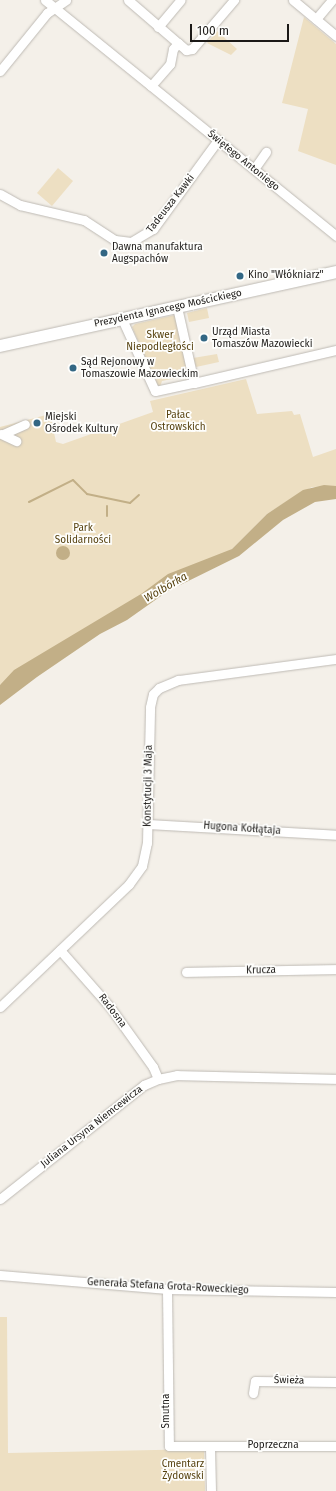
<!DOCTYPE html>
<html>
<head>
<meta charset="utf-8">
<style>
  body { margin:0 }
  #map { position:relative; width:336px; height:1491px; overflow:hidden; background:#f4f0e9; font-family:"Fira Sans",sans-serif }
  div>[style] { position:absolute }
  [style*='--x'] { left:calc(var(--x)*1px); top:calc(var(--y)*1px); width:calc(var(--w)*1px); rotate:calc(var(--a)*1deg) }
  .green>* { inset:0; background:#eddfc2 }
  .water>* { inset:0; background:#c2af87 }
  .round { border-radius:50% }
  .stream>* { height:2px; margin:-1px; padding:0 1px; transform-origin:1px; border-radius:1px; background:#c2af87 }
  .roads { filter:drop-shadow(0 0 1px #bebab4) drop-shadow(0 0 1px #bebab4) }
  .minor>* { height:9px; margin:-4.5px; padding:0 4.5px; transform-origin:4.5px; border-radius:4.5px; background:#fff }
  .major>* { height:12px; margin:-6px; padding:0 6px; transform-origin:6px; border-radius:6px; background:#fff }
  .dots>* { width:11px; height:11px; translate:-50% -50%; box-sizing:border-box; border:2px solid #fefefc; border-radius:50% }
  span { translate:-50% -50%; white-space:nowrap; text-align:center; line-height:1.15; -webkit-text-stroke:3.5px #fefefc; paint-order:stroke }
  .street-label { font-size:10px; color:#1b1917 }
  .poi-label { font-size:10px; color:#1b1917 }
  .left { translate:0 -50%; text-align:left }
  .park-label { font-size:10px; color:#56410e }
  .water-label { font-size:11px; color:#56410f; font-style:italic }
  .scale { position:absolute; left:190px; top:24px; width:99px; height:18px; box-sizing:border-box; border:2px solid #1b1917; border-top:0; padding-left:5px; font-size:12px; line-height:14px; white-space:nowrap; color:#1b1917; -webkit-text-stroke:3px #fefefc; paint-order:stroke }
</style>
</head>
<body>
<div id="map">
  <div class="green">
    <div style="clip-path:polygon(304px 17px,336px 44px,336px 165px,298px 151px,308px 109px,282px 103px)"></div>
    <div style="clip-path:polygon(217px 31px,237px 49px,231px 55px,207px 43px)"></div>
    <div style="clip-path:polygon(58px 168px,73px 181px,52px 206px,37px 193px)"></div>
    <div style="clip-path:polygon(207px 308px,209px 318px,189px 322px,187px 313px)"></div>
    <div style="clip-path:polygon(175px 315px,187px 370px,153px 376px,132px 327px,135px 324px)"></div>
    <div style="clip-path:polygon(217px 354px,219px 362px,196px 367px,193px 358px)"></div>
    <div style="clip-path:polygon(189px 373px,185px 381px,186px 376px,162px 381px,160px 387px,153px 380px)"></div>
    <div style="clip-path:polygon(246px 379px,257px 414px,292px 411px,294px 415px,300px 414px,313px 457px,336px 449px,336px 486px,312px 487px,295px 496px,267px 514px,232px 549px,0 685px,0 427px,50px 414px,56px 442px,63px 444px,153px 412px,150px 401px)"></div>
    <div style="clip-path:polygon(0 1317px,7px 1317px,8px 1453px,204px 1449px,205px 1491px,0 1491px)"></div>
  </div>
  <div class="water">
    <div style="clip-path:polygon(324px 485px,336px 486px,336px 499px,315px 502px,283px 520px,239px 556px,168px 591px,127px 620px,100px 634px,37px 677px,0 705px,0 685px,14px 670px,141px 594px,168px 574px,232px 549px,267px 514px,303px 490px)"></div>
    <div class="round" style="left:56px;top:546px;width:14px;height:14px"></div>
  </div>
  <div class="stream">
    <div style="--x:29;--y:502;--w:49;--a:-26.6"></div>
    <div style="--x:73;--y:480;--w:20;--a:45"></div>
    <div style="--x:87;--y:494;--w:44;--a:11.8"></div>
    <div style="--x:130;--y:503;--w:12;--a:-42"></div>
    <div style="--x:107;--y:506;--w:10;--a:90"></div>
  </div>
  <div class="roads">
    <div class="minor">
      <div style="--x:45;--y:0;--w:375;--a:39"></div>
      <div style="--x:128;--y:0;--w:66;--a:40.7"></div>
      <div style="--x:178;--y:43;--w:8;--a:130"></div>
      <div style="--x:173;--y:49;--w:15;--a:101"></div>
      <div style="--x:170;--y:64;--w:29;--a:131"></div>
      <div style="--x:293;--y:0;--w:56;--a:39.9"></div>
      <div style="--x:316;--y:19;--w:25;--a:-50"></div>
      <div style="--x:158;--y:27;--w:35;--a:-50"></div>
      <div style="--x:178;--y:43;--w:11;--a:41"></div>
      <div style="--x:186;--y:50;--w:6;--a:-9"></div>
      <div style="--x:192;--y:49;--w:65;--a:-49.4"></div>
      <div style="--x:0;--y:71;--w:75;--a:-51"></div>
      <div style="--x:47;--y:13;--w:23;--a:-34"></div>
      <div style="--x:254;--y:169;--w:21;--a:-55"></div>
      <div style="--x:0;--y:194;--w:23;--a:29"></div>
      <div style="--x:20;--y:205;--w:66;--a:13.2"></div>
      <div style="--x:84;--y:220;--w:37;--a:33"></div>
      <div style="--x:115;--y:240;--w:16;--a:7"></div>
      <div style="--x:131;--y:242;--w:26;--a:-31"></div>
      <div style="--x:153;--y:229;--w:110;--a:-53.9"></div>
      <div style="--x:122;--y:319;--w:79;--a:65.4"></div>
      <div style="--x:155;--y:391;--w:40;--a:-12"></div>
      <div style="--x:194;--y:383;--w:78;--a:-102.6"></div>
      <div style="--x:194;--y:383;--w:146;--a:-13.1"></div>
      <div style="--x:1;--y:434;--w:17;--a:25"></div>
      <div style="--x:3;--y:434;--w:24;--a:-24"></div>
      <div style="--x:148;--y:824;--w:188;--a:3.3"></div>
      <div style="--x:60;--y:950;--w:76;--a:48.7"></div>
      <div style="--x:110;--y:1007;--w:74;--a:54.4"></div>
      <div style="--x:153;--y:1067;--w:13;--a:67"></div>
      <div style="--x:186;--y:972;--w:150;--a:-1.1"></div>
      <div style="--x:0;--y:1007;--w:178;--a:-43.6"></div>
      <div style="--x:129;--y:884;--w:22;--a:-54"></div>
      <div style="--x:142;--y:866;--w:24;--a:-78"></div>
      <div style="--x:147;--y:843;--w:136;--a:-88.7"></div>
      <div style="--x:150;--y:707;--w:13;--a:-77"></div>
      <div style="--x:153;--y:694;--w:8;--a:-45"></div>
      <div style="--x:159;--y:688;--w:21;--a:-23"></div>
      <div style="--x:178;--y:680;--w:159;--a:-7.6"></div>
      <div style="--x:0;--y:1199;--w:184;--a:-38.4"></div>
      <div style="--x:144;--y:1085;--w:15;--a:-23"></div>
      <div style="--x:158;--y:1079;--w:19;--a:-12"></div>
      <div style="--x:177;--y:1075;--w:159;--a:1.4"></div>
      <div style="--x:0;--y:1275;--w:168;--a:4.8"></div>
      <div style="--x:167;--y:1289;--w:169;--a:1"></div>
      <div style="--x:167;--y:1289;--w:157;--a:89.3"></div>
      <div style="--x:169;--y:1446;--w:167;--a:0"></div>
      <div style="--x:253;--y:1393;--w:12;--a:-81"></div>
      <div style="--x:255;--y:1381;--w:81;--a:0.7"></div>
      <div style="--x:210;--y:1447;--w:44;--a:88.7"></div>
    </div>
    <div class="major">
      <div style="--x:0;--y:346;--w:344;--a:-12.4"></div>
    </div>
  </div>
  <div class="dots">
    <div style="left:104px;top:253px;background:#336784"></div>
    <div style="left:240px;top:276px;background:#336784"></div>
    <div style="left:204px;top:338px;background:#336784"></div>
    <div style="left:73px;top:368px;background:#336784"></div>
    <div style="left:37px;top:423px;background:#336784"></div>
  </div>
  <div class="street-label">
    <span style="left:243px;top:161px;rotate:39deg">Świętego Antoniego</span>
    <span style="left:171px;top:204px;rotate:-52deg">Tadeusza Kawki</span>
    <span style="left:168px;top:309px;rotate:-12deg">Prezydenta Ignacego Mościckiego</span>
    <span style="left:149px;top:786px;rotate:-89deg">Konstytucji 3 Maja</span>
    <span style="left:242px;top:829px;rotate:4deg">Hugona Kołłątaja</span>
    <span style="left:261px;top:971px;rotate:-1deg">Krucza</span>
    <span style="left:112px;top:1011px;rotate:53deg">Radosna</span>
    <span style="left:92px;top:1127px;rotate:-38deg">Juliana Ursyna Niemcewicza</span>
    <span style="left:168px;top:1287px;rotate:3deg">Generała Stefana Grota-Roweckiego</span>
    <span style="left:289px;top:1381px;rotate:1deg">Świeża</span>
    <span style="left:167px;top:1411px;rotate:-90deg">Smutna</span>
    <span style="left:273px;top:1446px">Poprzeczna</span>
  </div>
  <div class="poi-label">
    <span class="left" style="left:112px;top:253px">Dawna manufaktura<br>Augspachów</span>
    <span class="left" style="left:248px;top:276px">Kino "Włókniarz"</span>
    <span class="left" style="left:212px;top:338px">Urząd Miasta<br>Tomaszów Mazowiecki</span>
    <span class="left" style="left:81px;top:368px">Sąd Rejonowy w<br>Tomaszowie Mazowieckim</span>
    <span class="left" style="left:45px;top:423px">Miejski<br>Ośrodek Kultury</span>
  </div>
  <div class="park-label">
    <span style="left:160px;top:341px">Skwer<br>Niepodległości</span>
    <span style="left:178px;top:421px">Pałac<br>Ostrowskich</span>
    <span style="left:83px;top:534px">Park<br>Solidarności</span>
    <span style="left:183px;top:1470px">Cmentarz<br>Żydowski</span>
  </div>
  <div class="water-label">
    <span style="left:166px;top:588px;rotate:-30deg">Wolbórka</span>
  </div>
  <div class="scale">100 m</div>
</div>
</body>
</html>
